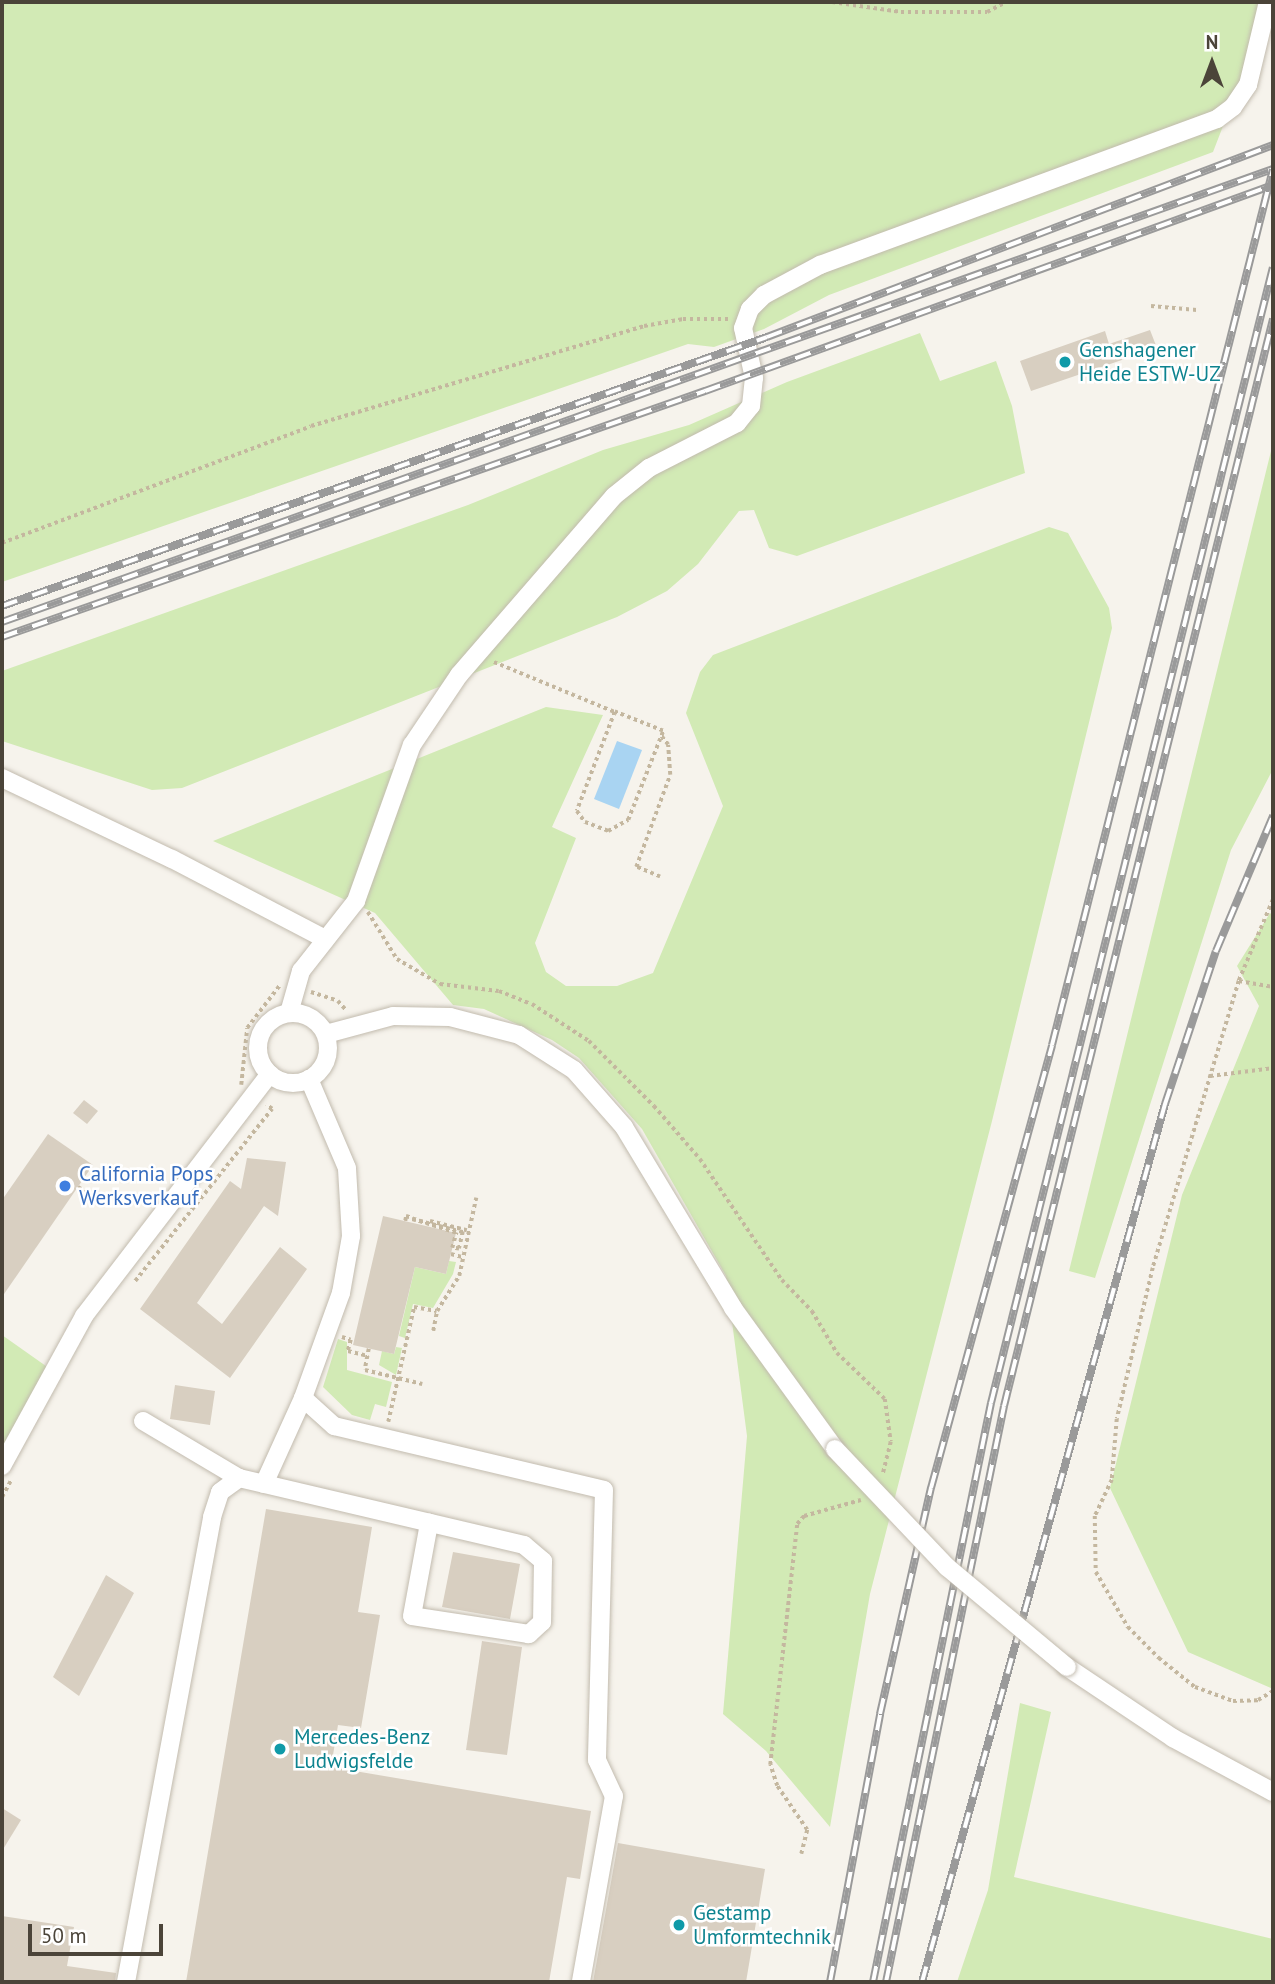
<!DOCTYPE html>
<html>
<head>
<meta charset="utf-8">
<style>
  body { margin:0 }
  #map { position:relative; width:1275px; height:1984px; overflow:hidden; background:#f6f3ec; font-family:"PT Sans",sans-serif }
  div>[style] { position:absolute }
  [style*='--x'] { left:calc(var(--x)*1px); top:calc(var(--y)*1px); width:calc(var(--w)*1px); rotate:calc(var(--a)*1deg) }
  .green>* { inset:0; background:#d2eab5 }
  .water>* { inset:0; background:#a9d4f2 }
  .building>* { inset:0; background:#d8cfc1 }
  .path>* { height:3.5px; margin-top:-1.75px; transform-origin:0; background:repeating-linear-gradient(90deg,#c4b79f 0 3.5px,transparent 0 7px) }
  .roads { filter:drop-shadow(0 0 2px #c2bbae) drop-shadow(0 0 2px #c2bbae) }
  .minor>* { height:18px; margin:-9px; padding:0 9px; transform-origin:9px; border-radius:9px; background:#fff }
  .minor>.ring { margin:-9px; padding:0; box-sizing:content-box; background:none; border:18px solid #fff; border-radius:50% }
  .rail>* { height:8px; margin-top:-4px; transform-origin:0; background:repeating-linear-gradient(90deg,#fff 0 16px,#9a9a9a 0 32px); box-sizing:border-box; border-block:2px solid #9a9a9a }
  .bridges { filter:drop-shadow(0 0 2px #c2bbae) drop-shadow(0 0 2px #c2bbae) }
  .minor-bridge>* { height:18px; margin:-9px; padding:0 9px; transform-origin:9px; border-radius:9px; background:#fff }
  .dots>* { width:19px; height:19px; translate:-50% -50%; box-sizing:border-box; border:4px solid #fff; border-radius:50% }
  span { translate:-50% -50%; white-space:nowrap; text-align:center; line-height:1.15; -webkit-text-stroke:5px #fff; paint-order:stroke }
  .culture-label { font-size:21px; color:#0d838f }
  .left { translate:0 -50%; text-align:left }
  .shop-label { font-size:21px; color:#366cbe }
  .frame { position:absolute; inset:0; border:4px solid #4b4439; pointer-events:none }
  .north { position:absolute; left:1177px; top:28px; width:70px; height:70px; -webkit-text-stroke:5px #fff; paint-order:stroke; rotate:0deg; font-size:19px; font-weight:700; line-height:28px; text-align:center; color:#4b4439 }
  .north::after { content:''; display:block; margin:auto; width:24px; height:32px; background:#4b4439; clip-path:polygon(50% 0,100% 100%,50% 72%,0 100%) }
  .scale { position:absolute; left:28px; top:1924px; width:135px; height:32px; box-sizing:border-box; border:4px solid #4b4439; border-top:0; padding-left:9px; font-size:21px; line-height:24px; white-space:nowrap; color:#4b4439; -webkit-text-stroke:5px #fff; paint-order:stroke }
</style>
</head>
<body>
<div id="map">
  <div class="green">
    <div style="clip-path:polygon(2px 2px,1258px 2px,1252px 51px,1213px 152px,829px 295px,764px 329px,714px 347px,688px 344px,2px 582px)"></div>
    <div style="clip-path:polygon(920px 333px,940px 381px,996px 361px,1012px 406px,1025px 473px,797px 556px,769px 548px,754px 510px,739px 511px,698px 564px,667px 591px,617px 617px,182px 788px,152px 790px,2px 741px,2px 671px,468px 505px,603px 450px,689px 425px,787px 382px)"></div>
    <div style="clip-path:polygon(1273px 443px,1273px 769px,1231px 850px,1095px 1278px,1069px 1271px)"></div>
    <div style="clip-path:polygon(1049px 527px,1068px 533px,1109px 608px,1112px 628px,992px 1121px,870px 1594px,830px 1827px,766px 1751px,723px 1714px,747px 1436px,726px 1276px,642px 1129px,579px 1058px,552px 1040px,484px 1009px,453px 1005px,375px 913px,213px 841px,546px 707px,603px 715px,552px 827px,576px 838px,535px 943px,546px 972px,566px 986px,617px 986px,653px 973px,723px 806px,686px 713px,700px 672px,713px 655px)"></div>
    <div style="clip-path:polygon(1270px 913px,1273px 916px,1273px 1689px,1188px 1652px,1110px 1488px,1182px 1195px,1259px 1006px,1237px 966px)"></div>
    <div style="clip-path:polygon(449px 1261px,456px 1262px,453px 1274px,433px 1308px,413px 1304px,405px 1338px,399px 1336px,415px 1267px,446px 1274px)"></div>
    <div style="clip-path:polygon(2px 1335px,53px 1371px,2px 1466px)"></div>
    <div style="clip-path:polygon(338px 1339px,347px 1342px,347px 1370px,392px 1382px,386px 1407px,375px 1404px,370px 1420px,352px 1415px,323px 1387px)"></div>
    <div style="clip-path:polygon(396px 1347px,402px 1348px,396px 1375px,379px 1365px,382px 1351px,394px 1354px)"></div>
    <div style="clip-path:polygon(1020px 1703px,1051px 1712px,1014px 1877px,1273px 1939px,1273px 1982px,957px 1982px,988px 1890px)"></div>
  </div>
  <div class="water">
    <div style="clip-path:polygon(617px 741px,642px 750px,619px 809px,594px 799px)"></div>
  </div>
  <div class="building">
    <div style="clip-path:polygon(1150px 330px,1157px 348px,1031px 391px,1020px 361px,1105px 331px,1109px 344px)"></div>
    <div style="clip-path:polygon(84px 1100px,98px 1111px,87px 1124px,73px 1113px)"></div>
    <div style="clip-path:polygon(48px 1134px,93px 1165px,2px 1297px,2px 1200px)"></div>
    <div style="clip-path:polygon(247px 1158px,286px 1162px,278px 1216px,264px 1206px,197px 1303px,222px 1324px,280px 1247px,307px 1269px,230px 1378px,140px 1309px,230px 1181px,241px 1189px)"></div>
    <div style="clip-path:polygon(383px 1216px,456px 1233px,446px 1274px,415px 1267px,394px 1354px,353px 1345px)"></div>
    <div style="clip-path:polygon(175px 1385px,215px 1391px,210px 1425px,170px 1419px)"></div>
    <div style="clip-path:polygon(266px 1509px,372px 1527px,358px 1612px,380px 1615px,361px 1728px,338px 1725px,331px 1767px,591px 1811px,580px 1879px,567px 1877px,549px 1982px,186px 1982px)"></div>
    <div style="clip-path:polygon(453px 1552px,520px 1564px,510px 1619px,442px 1607px)"></div>
    <div style="clip-path:polygon(106px 1575px,134px 1593px,79px 1696px,53px 1677px)"></div>
    <div style="clip-path:polygon(482px 1641px,522px 1647px,507px 1755px,466px 1750px)"></div>
    <div style="clip-path:polygon(2px 1808px,21px 1820px,2px 1851px)"></div>
    <div style="clip-path:polygon(618px 1843px,765px 1869px,746px 1982px,593px 1982px)"></div>
    <div style="clip-path:polygon(2px 1916px,74px 1927px,67px 1966px,116px 1973px,115px 1982px,2px 1982px)"></div>
  </div>
  <div class="path">
    <div style="--x:832;--y:2;--w:70;--a:8.2"></div>
    <div style="--x:901;--y:12;--w:86;--a:0"></div>
    <div style="--x:987;--y:12;--w:21;--a:-28"></div>
    <div style="--x:1151;--y:306;--w:46;--a:5"></div>
    <div style="--x:2;--y:543;--w:330;--a:-20.7"></div>
    <div style="--x:311;--y:426;--w:348;--a:-16.7"></div>
    <div style="--x:644;--y:326;--w:40;--a:-10"></div>
    <div style="--x:683;--y:319;--w:45;--a:0"></div>
    <div style="--x:494;--y:662;--w:131;--a:22.5"></div>
    <div style="--x:615;--y:712;--w:106;--a:111"></div>
    <div style="--x:577;--y:811;--w:14;--a:54"></div>
    <div style="--x:585;--y:822;--w:25;--a:21"></div>
    <div style="--x:608;--y:831;--w:23;--a:-29"></div>
    <div style="--x:628;--y:820;--w:96;--a:-68.5"></div>
    <div style="--x:663;--y:731;--w:52;--a:-158.4"></div>
    <div style="--x:660;--y:877;--w:26;--a:-157"></div>
    <div style="--x:636;--y:867;--w:98;--a:-69.7"></div>
    <div style="--x:670;--y:775;--w:30;--a:-94"></div>
    <div style="--x:668;--y:745;--w:11;--a:-128"></div>
    <div style="--x:1273;--y:900;--w:88;--a:112.8"></div>
    <div style="--x:1239;--y:981;--w:300;--a:106.7"></div>
    <div style="--x:1153;--y:1268;--w:155;--a:103.4"></div>
    <div style="--x:1117;--y:1419;--w:61;--a:94.7"></div>
    <div style="--x:1112;--y:1480;--w:40;--a:115"></div>
    <div style="--x:1095;--y:1516;--w:56;--a:89"></div>
    <div style="--x:1096;--y:1572;--w:64;--a:59.8"></div>
    <div style="--x:1128;--y:1627;--w:44;--a:45"></div>
    <div style="--x:1159;--y:1658;--w:46;--a:38.9"></div>
    <div style="--x:1195;--y:1687;--w:40;--a:20.2"></div>
    <div style="--x:1233;--y:1701;--w:25;--a:-2"></div>
    <div style="--x:1258;--y:1700;--w:17;--a:-31"></div>
    <div style="--x:368;--y:912;--w:55;--a:58.3"></div>
    <div style="--x:397;--y:959;--w:50;--a:30.2"></div>
    <div style="--x:440;--y:984;--w:59;--a:6.8"></div>
    <div style="--x:499;--y:991;--w:35;--a:22"></div>
    <div style="--x:532;--y:1004;--w:68;--a:33"></div>
    <div style="--x:589;--y:1041;--w:92;--a:45"></div>
    <div style="--x:654;--y:1106;--w:70;--a:49"></div>
    <div style="--x:700;--y:1159;--w:146;--a:55.9"></div>
    <div style="--x:782;--y:1280;--w:43;--a:45.9"></div>
    <div style="--x:812;--y:1311;--w:49;--a:59.2"></div>
    <div style="--x:837;--y:1353;--w:66;--a:43.8"></div>
    <div style="--x:885;--y:1399;--w:43;--a:82.1"></div>
    <div style="--x:891;--y:1442;--w:32;--a:104"></div>
    <div style="--x:1239;--y:981;--w:35;--a:10"></div>
    <div style="--x:311;--y:992;--w:28;--a:18"></div>
    <div style="--x:338;--y:1001;--w:12;--a:48"></div>
    <div style="--x:1210;--y:1076;--w:64;--a:-7.2"></div>
    <div style="--x:241;--y:1085;--w:57;--a:-84"></div>
    <div style="--x:247;--y:1028;--w:54;--a:-52.5"></div>
    <div style="--x:78;--y:1187;--w:12;--a:31"></div>
    <div style="--x:412;--y:1219;--w:53;--a:14.3"></div>
    <div style="--x:463;--y:1232;--w:17;--a:103"></div>
    <div style="--x:459;--y:1249;--w:7;--a:-172"></div>
    <div style="--x:452;--y:1248;--w:16;--a:-75"></div>
    <div style="--x:456;--y:1233;--w:46;--a:-162.3"></div>
    <div style="--x:405;--y:1221;--w:5;--a:-79"></div>
    <div style="--x:406;--y:1216;--w:7;--a:16"></div>
    <div style="--x:430;--y:1221;--w:38;--a:14"></div>
    <div style="--x:451;--y:1254;--w:11;--a:15"></div>
    <div style="--x:135;--y:1281;--w:220;--a:-51.5"></div>
    <div style="--x:272;--y:1109;--w:7;--a:-146"></div>
    <div style="--x:433;--y:1331;--w:20;--a:-79"></div>
    <div style="--x:437;--y:1311;--w:41;--a:-57.8"></div>
    <div style="--x:459;--y:1276;--w:80;--a:-77.7"></div>
    <div style="--x:342;--y:1337;--w:9;--a:18"></div>
    <div style="--x:351;--y:1340;--w:11;--a:105"></div>
    <div style="--x:348;--y:1351;--w:21;--a:14"></div>
    <div style="--x:369;--y:1349;--w:21;--a:101"></div>
    <div style="--x:365;--y:1370;--w:59;--a:13.8"></div>
    <div style="--x:388;--y:1422;--w:118;--a:-77.3"></div>
    <div style="--x:414;--y:1307;--w:23;--a:10"></div>
    <div style="--x:2;--y:1497;--w:19;--a:-62"></div>
    <div style="--x:801;--y:1854;--w:25;--a:-76"></div>
    <div style="--x:807;--y:1830;--w:53;--a:-124.3"></div>
    <div style="--x:777;--y:1786;--w:22;--a:-108"></div>
    <div style="--x:770;--y:1765;--w:243;--a:-83.6"></div>
    <div style="--x:797;--y:1524;--w:11;--a:-49"></div>
    <div style="--x:804;--y:1516;--w:59;--a:-15.7"></div>
  </div>
  <div class="roads">
    <div class="minor">
      <div style="--x:2;--y:778;--w:188;--a:25.5"></div>
      <div style="--x:172;--y:859;--w:173;--a:27.6"></div>
      <div class="ring" style="left:258px;top:1013px;width:52px;height:52px"></div>
      <div style="--x:289;--y:1013;--w:44;--a:-74.1"></div>
      <div style="--x:301;--y:971;--w:89;--a:-51.8"></div>
      <div style="--x:356;--y:901;--w:166;--a:-70.3"></div>
      <div style="--x:412;--y:745;--w:84;--a:-56.1"></div>
      <div style="--x:459;--y:675;--w:237;--a:-49.1"></div>
      <div style="--x:614;--y:496;--w:45;--a:-38.7"></div>
      <div style="--x:649;--y:468;--w:99;--a:-27.1"></div>
      <div style="--x:737;--y:423;--w:22;--a:-51"></div>
      <div style="--x:751;--y:406;--w:28;--a:-84"></div>
      <div style="--x:754;--y:378;--w:51;--a:-102.4"></div>
      <div style="--x:743;--y:328;--w:20;--a:-70"></div>
      <div style="--x:750;--y:309;--w:20;--a:-45"></div>
      <div style="--x:764;--y:295;--w:64;--a:-28.2"></div>
      <div style="--x:820;--y:265;--w:423;--a:-20.2"></div>
      <div style="--x:1217;--y:119;--w:20;--a:-37"></div>
      <div style="--x:1233;--y:107;--w:27;--a:-56"></div>
      <div style="--x:1248;--y:85;--w:85;--a:-76.5"></div>
      <div style="--x:326;--y:1034;--w:69;--a:-15"></div>
      <div style="--x:393;--y:1016;--w:57;--a:1"></div>
      <div style="--x:450;--y:1017;--w:71;--a:14.6"></div>
      <div style="--x:519;--y:1035;--w:65;--a:32.5"></div>
      <div style="--x:574;--y:1070;--w:76;--a:48.7"></div>
      <div style="--x:624;--y:1127;--w:211;--a:58.9"></div>
      <div style="--x:733;--y:1308;--w:174;--a:54.1"></div>
      <div style="--x:303;--y:1398;--w:42;--a:42.1"></div>
      <div style="--x:334;--y:1426;--w:277;--a:13.3"></div>
      <div style="--x:604;--y:1490;--w:270;--a:91.5"></div>
      <div style="--x:597;--y:1760;--w:40;--a:65"></div>
      <div style="--x:614;--y:1796;--w:189;--a:100.1"></div>
      <div style="--x:143;--y:1421;--w:112;--a:30.7"></div>
      <div style="--x:2;--y:1466;--w:171;--a:-61.3"></div>
      <div style="--x:84;--y:1316;--w:305;--a:-52.5"></div>
      <div style="--x:264;--y:1484;--w:94;--a:-65.6"></div>
      <div style="--x:303;--y:1398;--w:112;--a:-70.1"></div>
      <div style="--x:341;--y:1293;--w:58;--a:-80"></div>
      <div style="--x:351;--y:1236;--w:68;--a:-93.4"></div>
      <div style="--x:347;--y:1168;--w:97;--a:-113.1"></div>
      <div style="--x:1067;--y:1667;--w:128;--a:33.8"></div>
      <div style="--x:1173;--y:1738;--w:114;--a:28.4"></div>
      <div style="--x:126;--y:1982;--w:473;--a:-79.5"></div>
      <div style="--x:212;--y:1517;--w:26;--a:-72"></div>
      <div style="--x:220;--y:1492;--w:24;--a:-36"></div>
      <div style="--x:239;--y:1478;--w:293;--a:13.2"></div>
      <div style="--x:524;--y:1545;--w:25;--a:40"></div>
      <div style="--x:543;--y:1561;--w:61;--a:90.9"></div>
      <div style="--x:542;--y:1622;--w:18;--a:137"></div>
      <div style="--x:529;--y:1634;--w:118;--a:-171.3"></div>
      <div style="--x:412;--y:1616;--w:95;--a:-79.6"></div>
    </div>
  </div>
  <div class="rail">
    <div style="--x:2;--y:606;--w:811;--a:-19.37"></div>
    <div style="--x:767;--y:337;--w:541;--a:-20.78"></div>
    <div style="--x:2;--y:622;--w:1349;--a:-19.62"></div>
    <div style="--x:2;--y:637;--w:745;--a:-19.29"></div>
    <div style="--x:705;--y:391;--w:604;--a:-19.93"></div>
    <div style="--x:830;--y:1982;--w:273;--a:-79.4"></div>
    <div style="--x:880;--y:1714;--w:232;--a:-77.3"></div>
    <div style="--x:931;--y:1488;--w:459;--a:-74.7"></div>
    <div style="--x:1052;--y:1045;--w:903;--a:-75.84"></div>
    <div style="--x:873;--y:1982;--w:591;--a:-78.48"></div>
    <div style="--x:991;--y:1403;--w:1170;--a:-76.06"></div>
    <div style="--x:886;--y:1982;--w:588;--a:-78.42"></div>
    <div style="--x:1004;--y:1406;--w:1120;--a:-76.1"></div>
    <div style="--x:922;--y:1982;--w:911;--a:-74.53"></div>
    <div style="--x:1165;--y:1104;--w:161;--a:-71.6"></div>
    <div style="--x:1216;--y:951;--w:147;--a:-67.1"></div>
  </div>
  <div class="bridges">
    <div class="minor-bridge">
      <div style="--x:835;--y:1449;--w:163;--a:46.5"></div>
      <div style="--x:947;--y:1567;--w:156;--a:39.8"></div>
    </div>
  </div>
  <div class="dots">
    <div style="left:1065px;top:362px;background:#0f9aa8"></div>
    <div style="left:65px;top:1186px;background:#3f7fe0"></div>
    <div style="left:280px;top:1749px;background:#0f9aa8"></div>
    <div style="left:679px;top:1925px;background:#0f9aa8"></div>
  </div>
  <div class="culture-label">
    <span class="left" style="left:1079px;top:362px">Genshagener<br>Heide ESTW-UZ</span>
    <span class="left" style="left:294px;top:1749px">Mercedes-Benz<br>Ludwigsfelde</span>
    <span class="left" style="left:693px;top:1925px">Gestamp<br>Umformtechnik</span>
  </div>
  <div class="shop-label">
    <span class="left" style="left:79px;top:1186px">California Pops<br>Werksverkauf</span>
  </div>
  <div class="frame"></div>
  <div class="north">N</div>
  <div class="scale">50 m</div>
</div>
</body>
</html>
